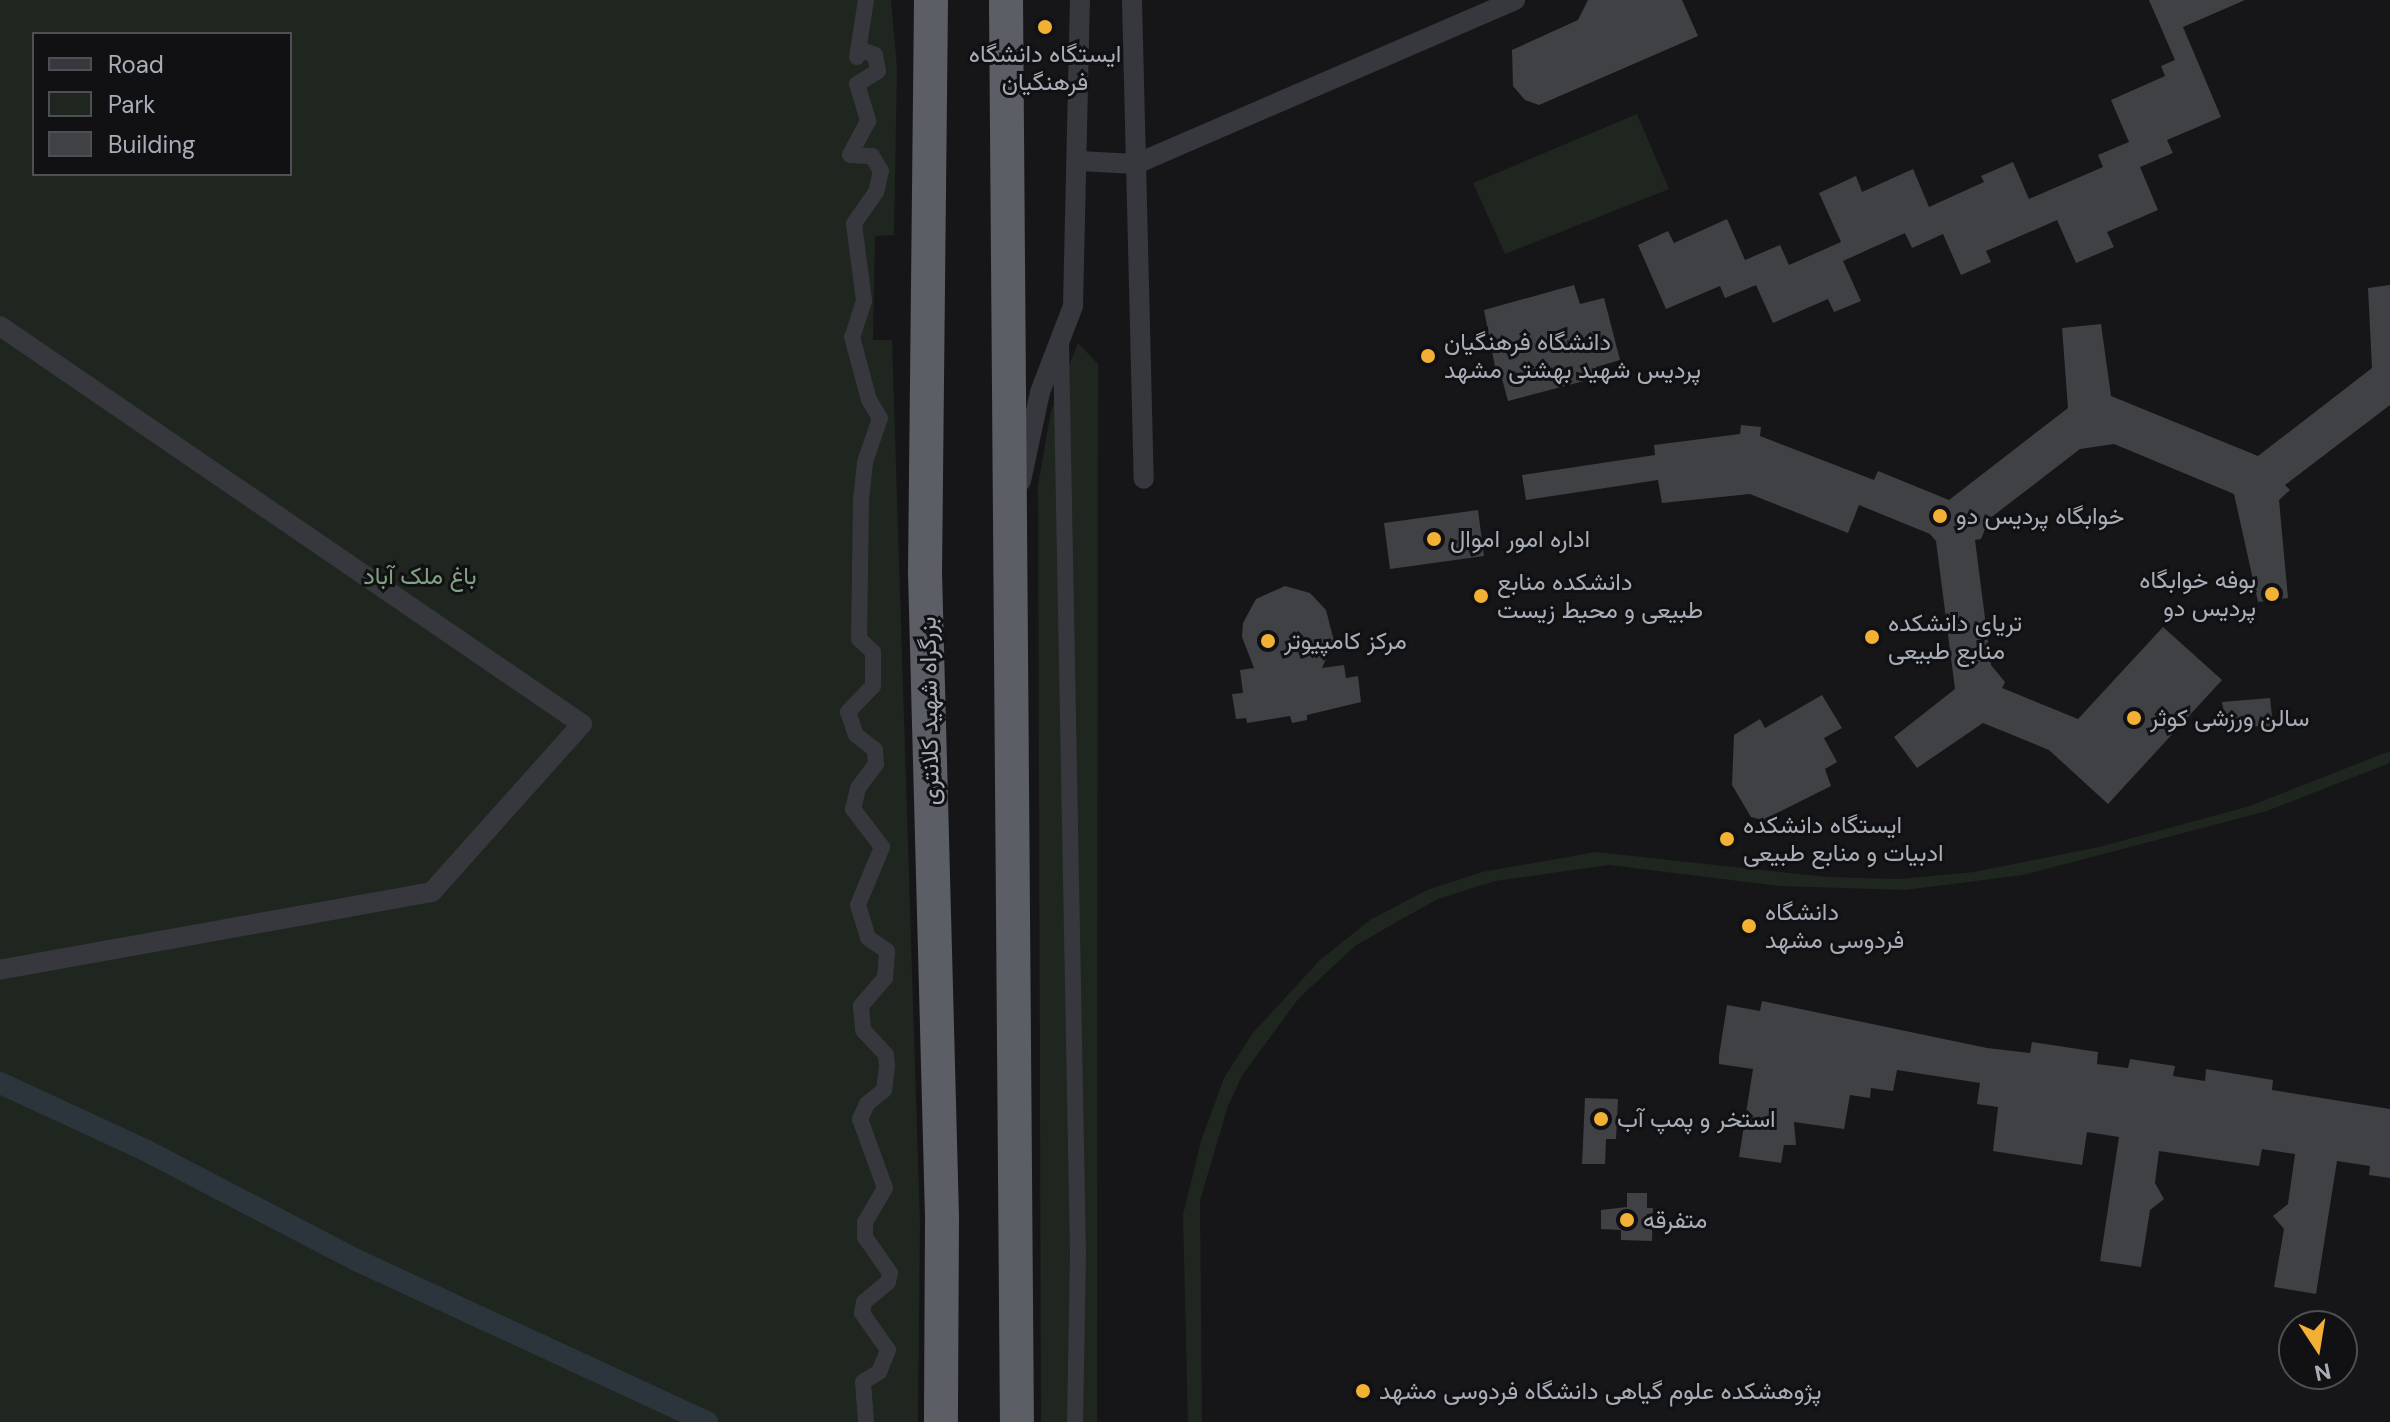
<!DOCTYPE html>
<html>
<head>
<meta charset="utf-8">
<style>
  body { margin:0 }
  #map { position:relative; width:2390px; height:1422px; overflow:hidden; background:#161618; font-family:"DM Sans",Vazirmatn,sans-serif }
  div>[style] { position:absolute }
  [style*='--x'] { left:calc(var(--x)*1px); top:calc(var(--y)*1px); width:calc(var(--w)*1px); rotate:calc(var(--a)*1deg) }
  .green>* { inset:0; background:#1e261f }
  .canal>* { height:22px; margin:-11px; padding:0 11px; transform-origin:11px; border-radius:11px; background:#2c353c }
  .building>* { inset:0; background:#404145 }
  .pedestrian>* { height:16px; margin:-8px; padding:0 8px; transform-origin:8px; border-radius:8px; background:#37383d }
  .minor>* { height:20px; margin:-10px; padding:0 10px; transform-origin:10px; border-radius:10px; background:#37383d }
  .trunk>* { height:34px; margin:-17px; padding:0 17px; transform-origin:17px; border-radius:17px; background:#5b5e65 }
  .dots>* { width:22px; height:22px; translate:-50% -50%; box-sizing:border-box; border:4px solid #111113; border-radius:50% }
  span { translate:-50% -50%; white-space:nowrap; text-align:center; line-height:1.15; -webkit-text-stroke:6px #111113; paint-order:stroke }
  .poi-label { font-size:24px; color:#a8adb8 }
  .left { translate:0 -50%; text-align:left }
  .right { translate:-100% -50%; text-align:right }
  .park-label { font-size:24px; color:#7fa381 }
  .street-label { font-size:24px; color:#a8adb8 }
  .legend { position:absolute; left:32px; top:32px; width:260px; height:144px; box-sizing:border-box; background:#111113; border:2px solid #4d4f55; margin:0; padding:10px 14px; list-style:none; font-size:24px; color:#a8adb8 }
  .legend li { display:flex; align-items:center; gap:16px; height:40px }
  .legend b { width:40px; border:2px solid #4d4f55 }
  .north { position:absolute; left:2278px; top:1310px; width:80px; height:80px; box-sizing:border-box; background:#111113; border:2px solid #4d4f55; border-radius:50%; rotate:168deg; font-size:22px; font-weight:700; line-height:32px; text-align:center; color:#a8adb8 }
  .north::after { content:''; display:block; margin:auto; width:28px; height:36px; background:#f2b134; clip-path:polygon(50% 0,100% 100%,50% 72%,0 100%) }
</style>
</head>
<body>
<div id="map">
  <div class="green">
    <div style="clip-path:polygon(evenodd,0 0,891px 0,897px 68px,894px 235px,875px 236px,873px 340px,892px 340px,920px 1223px,918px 1422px,0 1422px,0 0,34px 34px,290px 34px,290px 174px,34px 174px,34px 34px)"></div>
    <div style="clip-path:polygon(1637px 114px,1669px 189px,1505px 254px,1473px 183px)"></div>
    <div style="clip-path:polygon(1078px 343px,1098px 364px,1097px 1422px,1041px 1422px,1038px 485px,1051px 411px)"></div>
    <div style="clip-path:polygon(2390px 751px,2390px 763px,2267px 811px,2023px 875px,1905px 890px,1779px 886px,1609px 865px,1495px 881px,1438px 899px,1400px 920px,1355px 946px,1299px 998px,1243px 1074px,1228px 1106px,1200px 1200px,1202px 1422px,1188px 1422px,1183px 1215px,1201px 1141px,1224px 1078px,1252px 1034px,1320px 960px,1370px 920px,1427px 890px,1482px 872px,1596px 852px,1826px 877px,1899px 879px,1974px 872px,2099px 847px,2250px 806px)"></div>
  </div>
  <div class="canal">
    <div style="--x:0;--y:1083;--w:160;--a:24.8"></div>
    <div style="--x:145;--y:1150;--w:236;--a:27.5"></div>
    <div style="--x:354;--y:1259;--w:389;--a:24.8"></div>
  </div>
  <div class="building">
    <div style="clip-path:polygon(1588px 0,1682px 0,1698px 36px,1539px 105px,1525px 100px,1513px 86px,1512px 50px,1578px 20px)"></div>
    <div style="clip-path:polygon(2149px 0,2245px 0,2183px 27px,2221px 117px,2167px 140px,2173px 153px,2140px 167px,2158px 210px,2107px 232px,2114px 247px,2076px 263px,2057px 220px,1986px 251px,1991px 262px,1961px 275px,1943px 234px,1912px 248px,1905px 233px,1843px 261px,1861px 301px,1834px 312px,1828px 299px,1773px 323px,1756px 285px,1725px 298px,1720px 286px,1666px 309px,1638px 245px,1668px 231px,1674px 243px,1727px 219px,1745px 260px,1780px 245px,1789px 265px,1841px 242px,1819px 193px,1856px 176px,1862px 192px,1913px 169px,1929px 207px,1984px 182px,1981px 176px,2013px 162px,2029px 199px,2103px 167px,2098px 155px,2129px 142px,2111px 100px,2165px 76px,2161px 66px,2175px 60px)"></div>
    <div style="clip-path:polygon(1574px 285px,1580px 304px,1604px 298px,1620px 360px,1596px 367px,1599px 377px,1508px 401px,1500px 371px,1496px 372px,1484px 310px)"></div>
    <div style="clip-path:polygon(2390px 285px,2390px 405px,2285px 485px,2290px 490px,2279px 500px,2288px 598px,2258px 602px,2234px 494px,2114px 444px,2080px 449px,1989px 519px,1981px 539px,1975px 540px,1991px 665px,2005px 682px,2002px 688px,2078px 719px,2163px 627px,2222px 680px,2108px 804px,2049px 750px,1983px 723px,1917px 768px,1894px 737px,1955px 689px,1936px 541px,1930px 534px,1859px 505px,1848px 533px,1750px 494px,1662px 503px,1658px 480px,1526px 500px,1522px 475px,1655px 455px,1654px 445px,1740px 434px,1741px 425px,1761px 427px,1760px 436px,1874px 480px,1878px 471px,1949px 500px,2068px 408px,2062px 328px,2101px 324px,2111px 396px,2258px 456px,2372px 368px,2368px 288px)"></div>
    <div style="clip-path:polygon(1478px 510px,1484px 556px,1390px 569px,1384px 523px)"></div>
    <div style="clip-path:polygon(1285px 586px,1310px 593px,1326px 610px,1334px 641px,1322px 668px,1344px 665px,1346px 678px,1358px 676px,1361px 702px,1307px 715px,1307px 720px,1292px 723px,1290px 716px,1247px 723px,1246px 718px,1236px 719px,1232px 694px,1243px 693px,1240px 670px,1254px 668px,1242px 637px,1243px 623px,1256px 599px)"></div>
    <div style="clip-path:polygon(1822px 695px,1842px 728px,1824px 738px,1837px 762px,1825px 769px,1831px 786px,1763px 820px,1751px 817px,1732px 785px,1734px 735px,1760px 719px,1765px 728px)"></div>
    <div style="clip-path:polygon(2270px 698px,2273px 726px,2227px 727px,2222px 702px)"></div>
    <div style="clip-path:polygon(1762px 1001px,1987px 1048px,2030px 1053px,2032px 1042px,2098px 1052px,2097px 1064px,2128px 1068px,2130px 1059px,2175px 1066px,2173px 1076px,2205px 1081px,2206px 1069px,2273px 1080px,2272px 1090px,2390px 1109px,2390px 1178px,2369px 1175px,2370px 1166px,2337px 1161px,2316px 1294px,2274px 1287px,2284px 1229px,2273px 1216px,2288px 1204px,2295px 1154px,2262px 1149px,2259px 1166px,2159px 1151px,2155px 1183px,2164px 1199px,2150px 1210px,2141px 1267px,2100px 1261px,2119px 1137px,2087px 1132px,2082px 1165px,1993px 1151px,1998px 1107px,1977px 1104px,1980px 1083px,1897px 1070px,1893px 1091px,1871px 1088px,1870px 1098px,1850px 1095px,1844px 1129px,1794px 1122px,1796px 1145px,1784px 1145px,1781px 1163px,1739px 1157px,1753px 1069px,1719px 1064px,1719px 1056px,1727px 1005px,1760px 1011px)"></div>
    <div style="clip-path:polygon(1585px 1098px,1618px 1099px,1616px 1139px,1606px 1139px,1605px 1164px,1582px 1164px)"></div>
    <div style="clip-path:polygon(1627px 1193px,1647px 1193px,1647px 1208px,1653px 1208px,1652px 1241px,1621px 1240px,1621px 1230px,1601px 1229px,1601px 1210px,1627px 1207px)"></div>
  </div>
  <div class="pedestrian">
    <div style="--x:862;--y:50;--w:14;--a:21"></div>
    <div style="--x:875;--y:55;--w:16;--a:79"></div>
    <div style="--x:878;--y:71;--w:25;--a:148"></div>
    <div style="--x:857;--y:84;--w:39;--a:73"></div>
    <div style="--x:868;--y:121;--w:38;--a:118"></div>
    <div style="--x:850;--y:155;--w:22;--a:3"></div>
    <div style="--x:872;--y:156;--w:17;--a:59"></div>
    <div style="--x:881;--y:171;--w:22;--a:103"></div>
    <div style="--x:876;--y:192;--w:39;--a:125"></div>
    <div style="--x:854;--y:224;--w:78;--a:82.6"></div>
    <div style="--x:864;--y:301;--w:38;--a:108"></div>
    <div style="--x:852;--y:337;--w:65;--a:74.9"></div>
    <div style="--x:869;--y:400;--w:21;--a:59"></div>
    <div style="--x:880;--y:418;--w:46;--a:108.8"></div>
    <div style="--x:865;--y:462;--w:37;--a:96"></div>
    <div style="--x:861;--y:499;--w:140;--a:90.8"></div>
    <div style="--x:859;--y:639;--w:19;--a:43"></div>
    <div style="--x:873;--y:652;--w:34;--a:90"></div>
    <div style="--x:873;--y:686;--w:36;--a:134"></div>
    <div style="--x:848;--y:712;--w:24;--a:71"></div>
    <div style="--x:856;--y:735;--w:24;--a:38"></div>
    <div style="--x:875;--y:750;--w:14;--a:86"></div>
    <div style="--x:876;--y:764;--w:30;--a:127"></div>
    <div style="--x:858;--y:788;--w:22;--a:103"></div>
    <div style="--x:853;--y:809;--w:48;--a:52.7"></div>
    <div style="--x:882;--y:847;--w:63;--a:112.5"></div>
    <div style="--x:858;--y:905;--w:34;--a:73"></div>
    <div style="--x:868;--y:938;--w:23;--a:34"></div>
    <div style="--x:887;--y:951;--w:27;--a:94"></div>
    <div style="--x:885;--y:978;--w:37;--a:131"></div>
    <div style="--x:861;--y:1006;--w:24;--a:85"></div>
    <div style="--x:863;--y:1030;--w:34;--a:47"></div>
    <div style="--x:886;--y:1055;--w:11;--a:85"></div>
    <div style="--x:887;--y:1066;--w:24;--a:97"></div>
    <div style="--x:884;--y:1090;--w:22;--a:141"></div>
    <div style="--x:867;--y:1104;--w:17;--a:115"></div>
    <div style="--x:860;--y:1119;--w:73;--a:70.1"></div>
    <div style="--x:885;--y:1188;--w:39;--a:120"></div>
    <div style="--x:865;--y:1222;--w:15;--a:90"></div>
    <div style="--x:865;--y:1237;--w:44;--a:55.2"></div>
    <div style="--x:890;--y:1273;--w:9;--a:103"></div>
    <div style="--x:888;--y:1282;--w:31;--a:140"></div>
    <div style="--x:864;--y:1302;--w:11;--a:100"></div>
    <div style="--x:862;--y:1313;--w:45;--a:54.9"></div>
    <div style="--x:888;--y:1350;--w:24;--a:112"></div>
    <div style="--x:879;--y:1372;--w:19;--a:148"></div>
    <div style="--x:863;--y:1382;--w:40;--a:85.7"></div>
    <div style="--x:857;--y:57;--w:58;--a:-81"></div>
    <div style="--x:1061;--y:344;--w:908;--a:88.93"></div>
    <div style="--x:1078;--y:1252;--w:170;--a:91"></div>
  </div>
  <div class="minor">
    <div style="--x:1132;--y:0;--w:479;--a:88.6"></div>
    <div style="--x:1079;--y:161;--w:57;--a:3"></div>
    <div style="--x:1136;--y:164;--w:413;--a:-23.4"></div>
    <div style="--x:0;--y:326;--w:705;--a:34.37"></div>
    <div style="--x:582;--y:724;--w:225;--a:131.8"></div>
    <div style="--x:432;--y:892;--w:439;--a:169.8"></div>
    <div style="--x:1021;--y:481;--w:91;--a:-77.9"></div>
    <div style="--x:1040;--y:392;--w:92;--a:-69"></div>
    <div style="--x:1073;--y:306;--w:306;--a:-88.7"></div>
  </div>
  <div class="trunk">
    <div style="--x:931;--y:0;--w:572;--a:90.6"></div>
    <div style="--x:925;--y:572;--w:647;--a:88.49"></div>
    <div style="--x:942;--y:1219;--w:203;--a:90.3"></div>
    <div style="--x:1006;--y:0;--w:1422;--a:89.56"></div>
  </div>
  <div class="dots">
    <div style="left:1045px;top:27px;background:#f2b134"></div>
    <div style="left:1428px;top:356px;background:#f2b134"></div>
    <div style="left:1940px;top:516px;background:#f2b134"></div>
    <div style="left:1434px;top:539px;background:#f2b134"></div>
    <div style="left:2272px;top:594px;background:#f2b134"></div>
    <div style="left:1481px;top:596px;background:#f2b134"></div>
    <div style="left:1872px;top:637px;background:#f2b134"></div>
    <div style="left:1268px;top:641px;background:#f2b134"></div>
    <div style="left:2134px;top:718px;background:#f2b134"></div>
    <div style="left:1727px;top:839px;background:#f2b134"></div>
    <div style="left:1749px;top:926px;background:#f2b134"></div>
    <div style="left:1601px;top:1119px;background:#f2b134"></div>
    <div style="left:1627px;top:1220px;background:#f2b134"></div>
    <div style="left:1363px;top:1391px;background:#f2b134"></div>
  </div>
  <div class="poi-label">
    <span style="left:1045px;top:68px">ایستگاه دانشگاه<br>فرهنگیان</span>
    <span class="left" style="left:1444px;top:356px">دانشگاه فرهنگیان<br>پردیس شهید بهشتی مشهد</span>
    <span class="left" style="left:1956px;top:516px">خوابگاه پردیس دو</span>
    <span class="left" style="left:1450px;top:539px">اداره امور اموال</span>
    <span class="right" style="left:2256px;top:594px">بوفه خوابگاه<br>پردیس دو</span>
    <span class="left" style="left:1497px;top:596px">دانشکده منابع<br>طبیعی و محیط زیست</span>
    <span class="left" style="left:1888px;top:637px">تریای دانشکده<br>منابع طبیعی</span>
    <span class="left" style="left:1284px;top:641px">مرکز کامپیوتر</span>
    <span class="left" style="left:2150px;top:718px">سالن ورزشی کوثر</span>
    <span class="left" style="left:1743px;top:839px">ایستگاه دانشکده<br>ادبیات و منابع طبیعی</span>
    <span class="left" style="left:1765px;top:926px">دانشگاه<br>فردوسی مشهد</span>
    <span class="left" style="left:1617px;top:1119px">استخر و پمپ آب</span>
    <span class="left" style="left:1643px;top:1220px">متفرقه</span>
    <span class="left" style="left:1379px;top:1391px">پژوهشکده علوم گیاهی دانشگاه فردوسی مشهد</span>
  </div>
  <div class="park-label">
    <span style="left:420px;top:576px">باغ ملک آباد</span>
  </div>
  <div class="street-label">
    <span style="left:929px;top:711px;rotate:-91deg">بزرگراه شهید کلانتری</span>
  </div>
  <ul class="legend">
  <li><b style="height:10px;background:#37383d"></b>Road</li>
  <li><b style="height:22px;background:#1e261f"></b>Park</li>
  <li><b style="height:22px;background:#404145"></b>Building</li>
  </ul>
  <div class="north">N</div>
</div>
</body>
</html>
